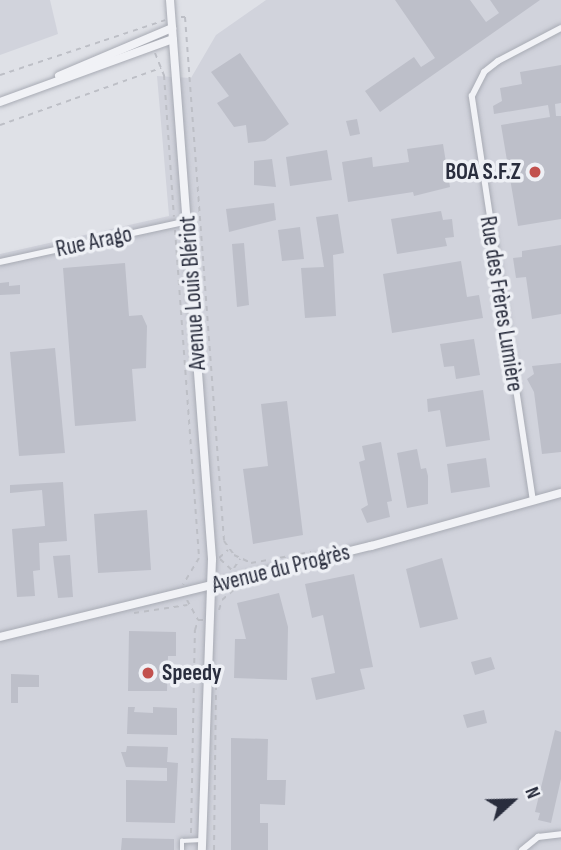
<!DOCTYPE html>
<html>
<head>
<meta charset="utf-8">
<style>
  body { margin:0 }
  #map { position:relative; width:561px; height:850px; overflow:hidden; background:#dfe1e7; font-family:"Sofia Sans Condensed",sans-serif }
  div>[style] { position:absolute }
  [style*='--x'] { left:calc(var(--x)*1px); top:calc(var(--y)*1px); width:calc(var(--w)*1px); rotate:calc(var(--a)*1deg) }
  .built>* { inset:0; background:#d1d3dc }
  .building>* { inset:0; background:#bdbfc9 }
  .path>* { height:2px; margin-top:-1px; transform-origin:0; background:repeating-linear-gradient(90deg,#bdbfc6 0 5px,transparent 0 10px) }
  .roads { filter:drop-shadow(0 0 2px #a8abb4) drop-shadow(0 0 2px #a8abb4) }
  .service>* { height:3.5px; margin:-1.75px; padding:0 1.75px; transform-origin:1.75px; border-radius:1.75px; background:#f1f2f6 }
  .minor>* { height:6px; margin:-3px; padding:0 3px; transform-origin:3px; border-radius:3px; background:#f1f2f6 }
  .tertiary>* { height:8px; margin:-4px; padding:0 4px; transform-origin:4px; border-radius:4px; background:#f1f2f6 }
  .dots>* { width:19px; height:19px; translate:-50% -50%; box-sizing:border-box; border:4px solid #eef0f5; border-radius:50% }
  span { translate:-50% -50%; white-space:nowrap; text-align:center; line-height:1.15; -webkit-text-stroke:7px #eef0f5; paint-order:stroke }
  .poi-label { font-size:23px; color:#292d3d; font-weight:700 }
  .right { translate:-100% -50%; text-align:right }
  .left { translate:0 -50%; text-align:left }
  .street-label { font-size:23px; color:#292d3d }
  .north { position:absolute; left:477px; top:766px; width:70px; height:70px; -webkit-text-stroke:5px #eef0f5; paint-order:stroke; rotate:68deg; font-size:19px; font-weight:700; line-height:28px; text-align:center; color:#292d3d }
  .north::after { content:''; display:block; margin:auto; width:24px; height:32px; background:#292d3d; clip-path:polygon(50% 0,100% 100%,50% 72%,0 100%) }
</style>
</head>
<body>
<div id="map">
  <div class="built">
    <div style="clip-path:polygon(0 0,50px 0,58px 34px,0 55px)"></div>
    <div style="clip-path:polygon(266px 0,561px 0,561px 850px,0 850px,0 254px,169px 216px,157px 76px,191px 78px,216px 35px)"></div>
  </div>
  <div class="building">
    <div style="clip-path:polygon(395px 0,470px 0,486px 22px,499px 13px,490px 0,540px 0,380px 112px,365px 91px,414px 57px,421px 67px,435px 58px)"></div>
    <div style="clip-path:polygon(240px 53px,289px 124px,265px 141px,248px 143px,246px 125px,234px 127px,217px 103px,229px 96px,211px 72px)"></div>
    <div style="clip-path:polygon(561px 65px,561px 103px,555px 104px,556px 116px,561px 116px,561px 219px,518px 226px,501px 125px,550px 117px,548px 105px,494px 114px,493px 106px,502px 101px,500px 88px,522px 84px,520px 72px)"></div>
    <div style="clip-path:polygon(357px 119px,360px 134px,350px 136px,346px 121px)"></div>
    <div style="clip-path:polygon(443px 144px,450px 187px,414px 196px,413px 192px,348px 202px,342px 162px,372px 157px,373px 167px,409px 162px,407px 149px)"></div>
    <div style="clip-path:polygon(327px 150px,332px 180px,290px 186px,286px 157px)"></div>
    <div style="clip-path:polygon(272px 159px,276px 187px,254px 185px,254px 161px)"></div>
    <div style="clip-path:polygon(274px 203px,276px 220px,229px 232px,226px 209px)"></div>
    <div style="clip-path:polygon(441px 211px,443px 220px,452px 219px,454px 237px,445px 238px,447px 246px,397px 254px,391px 219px)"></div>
    <div style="clip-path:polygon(338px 214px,344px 253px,333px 255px,336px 316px,305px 318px,301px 268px,324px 267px,316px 217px)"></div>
    <div style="clip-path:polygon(300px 227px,304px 259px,282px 261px,278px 230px)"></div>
    <div style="clip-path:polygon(244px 243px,249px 305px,237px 307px,232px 244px)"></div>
    <div style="clip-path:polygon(561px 245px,561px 314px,532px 319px,526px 277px,516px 278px,513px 258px,522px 257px,522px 251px)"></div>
    <div style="clip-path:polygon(461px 261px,467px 297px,479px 295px,483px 318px,392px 333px,383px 274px)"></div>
    <div style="clip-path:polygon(125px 263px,129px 316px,142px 315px,147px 326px,146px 368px,132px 369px,136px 421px,75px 426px,63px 268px)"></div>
    <div style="clip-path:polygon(9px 282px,9px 286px,20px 285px,20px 294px,0 295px,0 283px)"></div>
    <div style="clip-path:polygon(474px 339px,480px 375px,456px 379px,454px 366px,444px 367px,440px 344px)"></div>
    <div style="clip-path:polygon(55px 348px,65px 453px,19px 456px,10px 352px)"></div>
    <div style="clip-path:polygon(561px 363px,561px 452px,542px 454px,534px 392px,527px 379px,534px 374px,532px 366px)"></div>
    <div style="clip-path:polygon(483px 390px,490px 440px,446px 447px,440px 410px,428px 412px,427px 399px)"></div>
    <div style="clip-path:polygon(287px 401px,303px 535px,253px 544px,243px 469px,268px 466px,261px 404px)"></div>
    <div style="clip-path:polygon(381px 442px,392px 501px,387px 502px,390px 517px,367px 523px,361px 509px,368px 505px,359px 462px,365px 460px,362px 446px)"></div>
    <div style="clip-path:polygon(417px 449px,421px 469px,426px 468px,428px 476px,428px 504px,407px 508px,397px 453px)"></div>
    <div style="clip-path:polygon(486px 458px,490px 487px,451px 493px,447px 464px)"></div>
    <div style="clip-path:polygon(63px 482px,67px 541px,39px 543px,40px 570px,33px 571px,35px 596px,17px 597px,12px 529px,45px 526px,42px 490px,10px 493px,10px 485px)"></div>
    <div style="clip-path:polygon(147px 510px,151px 570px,98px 573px,94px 514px)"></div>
    <div style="clip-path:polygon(70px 555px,73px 597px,58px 598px,53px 556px)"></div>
    <div style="clip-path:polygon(442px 558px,458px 619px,420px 628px,406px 569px)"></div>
    <div style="clip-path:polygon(354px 574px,373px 667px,360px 669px,365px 689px,316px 700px,311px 678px,335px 673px,323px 615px,312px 618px,305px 584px)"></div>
    <div style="clip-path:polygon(279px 593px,288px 627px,287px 680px,234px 678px,235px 639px,246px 639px,237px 603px)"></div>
    <div style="clip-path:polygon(129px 631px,176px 632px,176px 656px,168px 656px,167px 691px,128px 691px)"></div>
    <div style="clip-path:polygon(491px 657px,495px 669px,475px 675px,471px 662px)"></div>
    <div style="clip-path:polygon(11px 674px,39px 675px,39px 687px,18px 687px,18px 703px,11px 703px)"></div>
    <div style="clip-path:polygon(128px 707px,135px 707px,134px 712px,153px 713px,153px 707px,177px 708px,177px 735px,127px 734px)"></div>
    <div style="clip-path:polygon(484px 710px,487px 723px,467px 728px,463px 715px)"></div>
    <div style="clip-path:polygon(555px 730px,561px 732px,561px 779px,551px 823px,538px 820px,540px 813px,535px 812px)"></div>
    <div style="clip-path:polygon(231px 738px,268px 739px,267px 780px,286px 780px,285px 805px,260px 804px,260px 823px,268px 823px,268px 850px,231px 850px)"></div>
    <div style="clip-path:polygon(127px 746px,168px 747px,167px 762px,178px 763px,175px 823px,126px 822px,126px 780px,167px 781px,167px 768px,126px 767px,121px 752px,126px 752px)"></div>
    <div style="clip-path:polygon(122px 838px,174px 839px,174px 850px,121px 850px)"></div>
  </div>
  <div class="path">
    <div style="--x:181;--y:17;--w:4;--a:0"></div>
    <div style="--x:185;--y:17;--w:525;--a:85.74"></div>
    <div style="--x:224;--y:541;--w:17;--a:54"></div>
    <div style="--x:234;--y:555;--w:19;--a:25"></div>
    <div style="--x:251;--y:563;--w:61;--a:-10.4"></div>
    <div style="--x:155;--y:53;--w:24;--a:68"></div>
    <div style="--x:164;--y:75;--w:142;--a:86"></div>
    <div style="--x:0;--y:75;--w:174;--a:-18.4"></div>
    <div style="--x:0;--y:125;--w:171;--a:-19.5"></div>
    <div style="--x:175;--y:230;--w:329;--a:85.8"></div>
    <div style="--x:199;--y:558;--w:31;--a:121"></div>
    <div style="--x:219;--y:558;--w:12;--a:-42"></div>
    <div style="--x:220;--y:559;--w:18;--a:43"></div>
    <div style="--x:234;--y:568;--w:11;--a:-56"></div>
    <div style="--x:187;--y:600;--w:23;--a:61"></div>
    <div style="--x:219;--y:610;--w:10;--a:-73"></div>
    <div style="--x:222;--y:600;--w:18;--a:-41"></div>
    <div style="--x:134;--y:613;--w:54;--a:-8.6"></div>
    <div style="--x:191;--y:833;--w:203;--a:-88.9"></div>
    <div style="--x:195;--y:630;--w:10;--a:-73"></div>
    <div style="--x:198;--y:620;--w:5;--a:0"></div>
    <div style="--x:214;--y:850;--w:165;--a:-89.3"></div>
  </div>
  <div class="roads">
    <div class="service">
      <div style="--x:182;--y:850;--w:9;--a:-90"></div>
      <div style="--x:182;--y:841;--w:20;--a:-3"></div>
    </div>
    <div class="minor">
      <div style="--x:0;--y:262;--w:192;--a:-12.3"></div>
      <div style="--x:533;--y:501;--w:410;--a:-98.6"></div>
      <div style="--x:472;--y:96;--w:27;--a:-63"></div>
      <div style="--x:484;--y:72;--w:18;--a:-38"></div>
      <div style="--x:498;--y:61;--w:71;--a:-27.6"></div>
      <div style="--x:522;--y:850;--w:21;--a:-39"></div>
      <div style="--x:538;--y:837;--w:23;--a:-7"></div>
    </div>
    <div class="tertiary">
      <div style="--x:170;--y:0;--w:561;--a:85.7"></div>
      <div style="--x:212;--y:559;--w:291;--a:92"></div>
      <div style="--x:59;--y:76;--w:123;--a:-23"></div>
      <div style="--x:0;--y:102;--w:184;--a:-20"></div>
      <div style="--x:0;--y:637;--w:382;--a:-13.8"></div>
      <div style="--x:371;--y:546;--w:197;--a:-15.6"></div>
    </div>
  </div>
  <div class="dots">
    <div style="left:535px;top:172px;background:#c2514e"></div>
    <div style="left:148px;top:673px;background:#c2514e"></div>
  </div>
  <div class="poi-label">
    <span class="right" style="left:521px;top:172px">BOA S.F.Z</span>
    <span class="left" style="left:162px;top:673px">Speedy</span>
  </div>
  <div class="street-label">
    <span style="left:94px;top:242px;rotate:-12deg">Rue Arago</span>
    <span style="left:193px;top:293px;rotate:-94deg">Avenue Louis Blériot</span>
    <span style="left:501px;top:304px;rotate:81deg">Rue des Frères Lumière</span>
    <span style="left:281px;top:569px;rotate:-14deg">Avenue du Progrès</span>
  </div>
  <div class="north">N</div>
</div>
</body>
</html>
